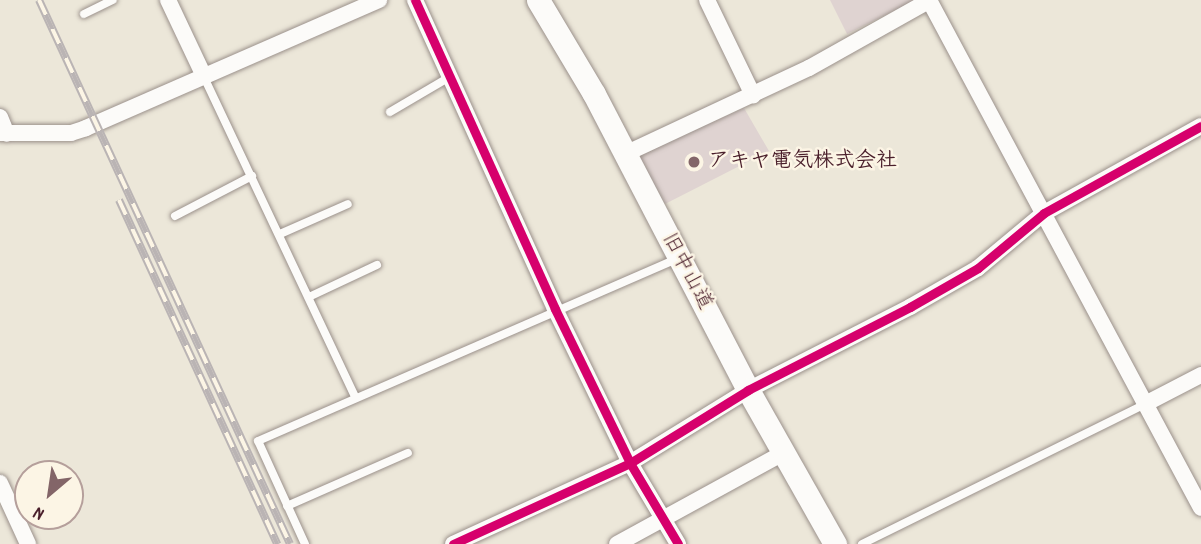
<!DOCTYPE html>
<html>
<head>
<meta charset="utf-8">
<style>
  body { margin:0 }
  #map { position:relative; width:1201px; height:544px; overflow:hidden; background:#ece7d9; font-family:Dekko,"Klee One",sans-serif }
  div>[style] { position:absolute }
  [style*='--x'] { left:calc(var(--x)*1px); top:calc(var(--y)*1px); width:calc(var(--w)*1px); rotate:calc(var(--a)*1deg) }
  .building>* { inset:0; background:#dfd3d1 }
  .roads { filter:drop-shadow(0 0 2px #9b918b) drop-shadow(0 0 2px #9b918b) }
  .lane>* { height:8px; margin:-4px; padding:0 4px; transform-origin:4px; border-radius:4px; background:#fcfbf9 }
  .street>* { height:16px; margin:-8px; padding:0 8px; transform-origin:8px; border-radius:8px; background:#fcfbf9 }
  .secondary>* { height:23px; margin:-11.5px; padding:0 11.5px; transform-origin:11.5px; border-radius:11.5px; background:#fcfbf9 }
  .rail>* { height:8px; margin-top:-4px; transform-origin:0; background:repeating-linear-gradient(90deg,#fcf5e5 0 16px,#bab4b4 0 32px); box-sizing:border-box; border-block:2px solid #bab4b4 }
  .cycleway>* { height:9px; margin:-4.5px; padding:0 4.5px; transform-origin:4.5px; border-radius:4.5px; background:#d6006c }
  .dots>* { width:19px; height:19px; translate:-50% -50%; box-sizing:border-box; border:4px solid #fcf5e5; border-radius:50% }
  span { translate:-50% -50%; white-space:nowrap; text-align:center; line-height:1.15; -webkit-text-stroke:5px #fcf5e5; paint-order:stroke }
  .poi-label { font-size:21px; color:#4a1f2b; font-weight:700 }
  .left { translate:0 -50%; text-align:left }
  .street-label { font-size:21px; color:#4a1f2b }
  .north { position:absolute; left:14px; top:460px; width:70px; height:70px; box-sizing:border-box; background:#fcf5e5; border:2px solid #b59f9b; border-radius:50%; rotate:209deg; font-size:19px; font-weight:700; line-height:28px; text-align:center; color:#4a1f2b }
  .north::after { content:''; display:block; margin:auto; width:24px; height:32px; background:#836568; clip-path:polygon(50% 0,100% 100%,50% 72%,0 100%) }
</style>
</head>
<body>
<div id="map">
  <div class="building">
    <div style="clip-path:polygon(830px 0,916px 0,847px 34px)"></div>
    <div style="clip-path:polygon(744px 108px,769px 151px,665px 204px,638px 155px)"></div>
  </div>
  <div class="roads">
    <div class="lane">
      <div style="--x:84;--y:14;--w:32;--a:-26"></div>
      <div style="--x:203;--y:75;--w:357;--a:64.7"></div>
      <div style="--x:390;--y:112;--w:67;--a:-30.4"></div>
      <div style="--x:175;--y:216;--w:87;--a:-27.5"></div>
      <div style="--x:280;--y:234;--w:74;--a:-23.8"></div>
      <div style="--x:311;--y:296;--w:73;--a:-25.2"></div>
      <div style="--x:287;--y:506;--w:132;--a:-23.7"></div>
      <div style="--x:305;--y:544;--w:113;--a:-114.5"></div>
      <div style="--x:258;--y:441;--w:458;--a:-23.5"></div>
      <div style="--x:862;--y:544;--w:316;--a:-26.3"></div>
    </div>
    <div class="street">
      <div style="--x:168;--y:0;--w:82;--a:64.7"></div>
      <div style="--x:415;--y:0;--w:339;--a:65.6"></div>
      <div style="--x:555;--y:309;--w:171;--a:64"></div>
      <div style="--x:630;--y:463;--w:94;--a:59.3"></div>
      <div style="--x:707;--y:0;--w:106;--a:64.2"></div>
      <div style="--x:929;--y:0;--w:576;--a:61.83"></div>
      <div style="--x:0;--y:117;--w:18;--a:68"></div>
      <div style="--x:0;--y:133;--w:71;--a:0"></div>
      <div style="--x:71;--y:133;--w:16;--a:-18"></div>
      <div style="--x:86;--y:128;--w:320;--a:-23.6"></div>
      <div style="--x:625;--y:154;--w:203;--a:-25.1"></div>
      <div style="--x:809;--y:68;--w:139;--a:-29.3"></div>
      <div style="--x:1145;--y:404;--w:63;--a:-27.4"></div>
      <div style="--x:0;--y:483;--w:67;--a:65.3"></div>
      <div style="--x:453;--y:544;--w:195;--a:-24.6"></div>
      <div style="--x:630;--y:463;--w:139;--a:-31.7"></div>
      <div style="--x:748;--y:390;--w:182;--a:-27.1"></div>
      <div style="--x:910;--y:307;--w:78;--a:-29.8"></div>
      <div style="--x:978;--y:268;--w:86;--a:-39.8"></div>
      <div style="--x:1044;--y:213;--w:179;--a:-29"></div>
      <div style="--x:617;--y:544;--w:189;--a:-28.7"></div>
    </div>
    <div class="secondary">
      <div style="--x:538;--y:0;--w:109;--a:59.2"></div>
      <div style="--x:594;--y:94;--w:334;--a:62.5"></div>
      <div style="--x:748;--y:390;--w:177;--a:60.5"></div>
    </div>
  </div>
  <div class="rail">
    <div style="--x:39;--y:0;--w:599;--a:65.23"></div>
    <div style="--x:119;--y:200;--w:379;--a:65.3"></div>
  </div>
  <div class="cycleway">
    <div style="--x:415;--y:0;--w:339;--a:65.6"></div>
    <div style="--x:555;--y:309;--w:171;--a:64"></div>
    <div style="--x:630;--y:463;--w:94;--a:59.3"></div>
    <div style="--x:453;--y:544;--w:195;--a:-24.6"></div>
    <div style="--x:630;--y:463;--w:139;--a:-31.7"></div>
    <div style="--x:748;--y:390;--w:182;--a:-27.1"></div>
    <div style="--x:910;--y:307;--w:78;--a:-29.8"></div>
    <div style="--x:978;--y:268;--w:86;--a:-39.8"></div>
    <div style="--x:1044;--y:213;--w:179;--a:-29"></div>
  </div>
  <div class="dots">
    <div style="left:694px;top:162px;background:#836568"></div>
  </div>
  <div class="poi-label">
    <span class="left" style="left:708px;top:162px">アキヤ電気株式会社</span>
  </div>
  <div class="street-label">
    <span style="left:686px;top:272px;rotate:62deg">旧中山道</span>
  </div>
  <div class="north">N</div>
</div>
</body>
</html>
